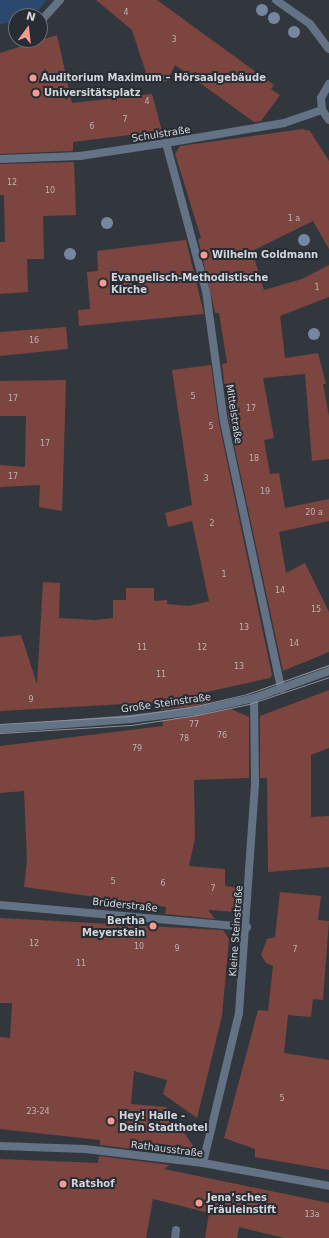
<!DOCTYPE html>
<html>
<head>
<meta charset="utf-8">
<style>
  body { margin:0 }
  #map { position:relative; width:329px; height:1238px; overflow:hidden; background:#32373e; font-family:"DejaVu Sans",sans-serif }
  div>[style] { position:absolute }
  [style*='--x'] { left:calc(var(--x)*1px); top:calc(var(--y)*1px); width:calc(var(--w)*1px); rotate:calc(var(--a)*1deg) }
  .green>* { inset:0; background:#2b496f }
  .building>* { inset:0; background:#7c453f }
  .service>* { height:8px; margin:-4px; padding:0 4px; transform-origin:4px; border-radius:4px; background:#637285 }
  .pedestrian>* { height:8px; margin:-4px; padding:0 4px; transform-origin:4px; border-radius:4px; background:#637285 }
  .minor>* { height:8px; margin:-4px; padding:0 4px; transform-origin:4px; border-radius:4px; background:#637285 }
  .tertiary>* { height:8px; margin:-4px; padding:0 4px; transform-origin:4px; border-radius:4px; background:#637285 }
  .tram>* { height:1px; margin:-0.5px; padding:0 0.5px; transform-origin:0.5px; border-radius:0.5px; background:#8e9298 }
  .trees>* { width:12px; height:12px; margin:-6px; border-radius:50%; background:#7688a1 }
  .dots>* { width:11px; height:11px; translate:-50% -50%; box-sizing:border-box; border:2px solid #282d34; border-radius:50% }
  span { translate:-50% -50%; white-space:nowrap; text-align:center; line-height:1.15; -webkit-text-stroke:4px #282d34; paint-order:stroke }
  .number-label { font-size:8px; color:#bcb1b3 }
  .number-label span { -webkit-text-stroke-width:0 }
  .poi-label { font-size:10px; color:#d2d5da; font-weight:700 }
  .left { translate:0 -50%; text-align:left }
  .right { translate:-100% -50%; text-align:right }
  .street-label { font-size:10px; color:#d2d5da }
  .north { position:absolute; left:8px; top:8px; width:40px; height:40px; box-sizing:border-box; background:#282d34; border:1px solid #6c7076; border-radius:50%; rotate:15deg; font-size:11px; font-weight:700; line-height:16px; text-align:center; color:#d2d5da }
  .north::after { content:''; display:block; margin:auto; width:14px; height:18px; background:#f59c92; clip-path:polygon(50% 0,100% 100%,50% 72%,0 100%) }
</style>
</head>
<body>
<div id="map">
  <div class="green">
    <div style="clip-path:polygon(0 0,47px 0,33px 16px,16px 16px,16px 22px,0 24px)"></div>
  </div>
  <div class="building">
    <div style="clip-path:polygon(96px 0,157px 0,274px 85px,271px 89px,280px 95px,261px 121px,254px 122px,175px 65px,167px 81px,149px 82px,132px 30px)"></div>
    <div style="clip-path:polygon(57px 35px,72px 103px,152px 94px,162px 131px,73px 142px,73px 151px,0 154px,0 53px)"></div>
    <div style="clip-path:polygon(302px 129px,310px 131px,329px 161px,329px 249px,313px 221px,252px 251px,264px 290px,302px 279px,329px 265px,329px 297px,280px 316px,285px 358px,318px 353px,326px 384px,323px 384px,329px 416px,329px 459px,312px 461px,305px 374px,263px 378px,274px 438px,264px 440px,270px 474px,279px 473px,285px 508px,329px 499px,329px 521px,279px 532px,286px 573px,305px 563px,329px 612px,329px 652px,283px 671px,229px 421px,222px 364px,227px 363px,219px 313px,215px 313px,198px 239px,201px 238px,175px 154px,180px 146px)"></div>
    <div style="clip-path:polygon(74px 162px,76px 215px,43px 216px,44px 259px,27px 259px,28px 292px,0 294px,0 242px,5px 242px,4px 195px,0 195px,0 164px)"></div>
    <div style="clip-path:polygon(186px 240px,204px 314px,79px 326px,78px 310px,90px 309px,87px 272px,98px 271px,97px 251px)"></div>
    <div style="clip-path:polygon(66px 327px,68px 349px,0 356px,0 332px)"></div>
    <div style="clip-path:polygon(211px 365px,219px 423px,272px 675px,270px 678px,198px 694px,214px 701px,195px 706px,161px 710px,160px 702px,0 711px,0 637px,21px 635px,37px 684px,43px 582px,60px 583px,59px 618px,95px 620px,113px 618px,113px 600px,126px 600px,126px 588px,154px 588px,154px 601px,167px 600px,167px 604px,189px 606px,209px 601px,192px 521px,168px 527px,165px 513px,192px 505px,172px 370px)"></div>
    <div style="clip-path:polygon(66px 380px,63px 484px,62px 511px,39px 507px,40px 485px,0 487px,0 465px,25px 467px,26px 416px,0 416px,0 381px)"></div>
    <div style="clip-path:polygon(329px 690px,329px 748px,311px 755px,311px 817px,329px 816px,329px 867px,268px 872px,267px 778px,260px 778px,260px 716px)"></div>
    <div style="clip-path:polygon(231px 709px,249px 717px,249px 778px,194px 780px,195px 838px,189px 866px,225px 869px,225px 886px,239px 888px,236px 912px,208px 910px,215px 919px,165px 914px,166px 907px,24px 887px,27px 861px,24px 791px,0 793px,0 746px,163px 726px,162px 721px)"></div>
    <div style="clip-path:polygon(280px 892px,321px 896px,318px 920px,329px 921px,323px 1000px,313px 999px,311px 1017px,288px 1015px,284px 1053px,329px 1060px,329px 1170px,255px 1157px,255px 1149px,224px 1138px,258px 1010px,268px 1011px,273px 966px,266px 963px,261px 955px,267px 939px,275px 937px)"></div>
    <div style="clip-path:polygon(0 918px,223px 930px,229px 939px,222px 1016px,197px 1118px,163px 1094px,167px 1080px,134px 1071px,131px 1104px,166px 1107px,194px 1147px,183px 1155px,100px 1145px,100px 1140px,0 1129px,0 1037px,10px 1038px,12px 1003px,0 1003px)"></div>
    <div style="clip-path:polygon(99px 1156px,170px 1165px,164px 1169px,329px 1203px,329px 1238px,284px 1238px,239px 1227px,237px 1238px,205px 1238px,209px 1213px,153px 1199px,146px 1238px,0 1238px,0 1159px,98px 1163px)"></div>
  </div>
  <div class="service">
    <div style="--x:40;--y:22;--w:30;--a:-48"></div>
    <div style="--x:175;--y:1238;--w:8;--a:-83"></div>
  </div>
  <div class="pedestrian">
    <div style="--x:0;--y:1146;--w:85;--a:2"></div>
    <div style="--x:85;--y:1149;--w:119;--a:6.8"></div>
  </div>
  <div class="minor">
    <div style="--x:166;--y:143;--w:153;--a:74.9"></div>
    <div style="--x:206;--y:291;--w:132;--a:82.2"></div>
    <div style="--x:224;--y:422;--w:273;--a:77.9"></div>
    <div style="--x:0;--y:159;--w:80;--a:-2.1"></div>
    <div style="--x:80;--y:156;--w:87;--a:-8.6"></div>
    <div style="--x:166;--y:143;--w:120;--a:-9.6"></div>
    <div style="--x:284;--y:123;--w:40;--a:-18.9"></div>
    <div style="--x:254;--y:698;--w:86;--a:89.3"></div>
    <div style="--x:255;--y:784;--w:230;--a:94"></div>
    <div style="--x:239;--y:1013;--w:154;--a:103.5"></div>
    <div style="--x:203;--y:1163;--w:128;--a:10.3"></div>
    <div style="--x:0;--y:729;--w:131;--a:-4.4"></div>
    <div style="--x:131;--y:719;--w:65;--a:-7"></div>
    <div style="--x:196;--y:711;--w:59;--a:-12.6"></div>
    <div style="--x:254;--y:698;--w:80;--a:-19.8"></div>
    <div style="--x:0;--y:905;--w:248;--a:5.1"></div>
  </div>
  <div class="tertiary">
    <div style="--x:276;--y:0;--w:42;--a:35.2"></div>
    <div style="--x:310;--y:24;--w:31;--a:53"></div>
    <div style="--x:329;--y:84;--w:16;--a:120"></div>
    <div style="--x:321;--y:98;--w:12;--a:85"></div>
    <div style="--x:322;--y:110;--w:12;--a:55"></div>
  </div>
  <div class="tram">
    <div style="--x:0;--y:724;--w:130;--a:-3.5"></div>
    <div style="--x:130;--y:716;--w:67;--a:-8.6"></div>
    <div style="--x:196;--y:706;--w:52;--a:-13.2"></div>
    <div style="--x:247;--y:694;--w:87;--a:-19.5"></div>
    <div style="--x:0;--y:733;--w:131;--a:-3.5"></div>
    <div style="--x:131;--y:725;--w:67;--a:-8.6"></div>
    <div style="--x:197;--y:715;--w:53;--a:-11.9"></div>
    <div style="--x:249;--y:704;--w:84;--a:-18.6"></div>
  </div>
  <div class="trees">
    <div style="left:262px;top:10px"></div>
    <div style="left:274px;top:18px"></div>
    <div style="left:294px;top:32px"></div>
    <div style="left:107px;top:223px"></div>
    <div style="left:304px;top:240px"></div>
    <div style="left:70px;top:254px"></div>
    <div style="left:314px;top:334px"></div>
  </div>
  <div class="dots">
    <div style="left:33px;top:78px;background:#f59c92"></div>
    <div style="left:36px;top:93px;background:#f59c92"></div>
    <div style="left:204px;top:255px;background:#f59c92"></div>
    <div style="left:103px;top:283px;background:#f59c92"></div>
    <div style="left:153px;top:926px;background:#f59c92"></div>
    <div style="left:111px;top:1121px;background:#f59c92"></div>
    <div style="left:63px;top:1184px;background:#f59c92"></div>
    <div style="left:199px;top:1203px;background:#f59c92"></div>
  </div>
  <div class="number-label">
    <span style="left:126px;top:13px">4</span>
    <span style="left:174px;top:40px">3</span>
    <span style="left:147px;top:102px">4</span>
    <span style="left:125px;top:120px">7</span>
    <span style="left:92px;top:127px">6</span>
    <span style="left:12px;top:183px">12</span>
    <span style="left:50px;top:191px">10</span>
    <span style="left:294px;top:219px">1 a</span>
    <span style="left:317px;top:288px">1</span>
    <span style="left:34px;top:341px">16</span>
    <span style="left:193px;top:397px">5</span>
    <span style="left:13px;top:399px">17</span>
    <span style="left:251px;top:409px">17</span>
    <span style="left:211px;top:427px">5</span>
    <span style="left:45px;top:444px">17</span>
    <span style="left:254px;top:459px">18</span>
    <span style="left:13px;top:477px">17</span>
    <span style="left:206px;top:479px">3</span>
    <span style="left:265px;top:492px">19</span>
    <span style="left:314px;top:513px">20 a</span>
    <span style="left:212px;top:524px">2</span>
    <span style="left:224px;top:575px">1</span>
    <span style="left:280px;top:591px">14</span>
    <span style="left:316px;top:610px">15</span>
    <span style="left:244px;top:628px">13</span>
    <span style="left:294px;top:644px">14</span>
    <span style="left:142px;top:648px">11</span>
    <span style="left:202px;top:648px">12</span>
    <span style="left:239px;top:667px">13</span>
    <span style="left:161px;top:675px">11</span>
    <span style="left:31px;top:700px">9</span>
    <span style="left:194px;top:725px">77</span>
    <span style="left:222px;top:736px">76</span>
    <span style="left:184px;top:739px">78</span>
    <span style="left:137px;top:749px">79</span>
    <span style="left:113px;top:882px">5</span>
    <span style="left:163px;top:884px">6</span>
    <span style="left:213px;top:889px">7</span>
    <span style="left:34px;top:944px">12</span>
    <span style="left:139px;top:947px">10</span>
    <span style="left:177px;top:949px">9</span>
    <span style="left:295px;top:950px">7</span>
    <span style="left:81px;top:964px">11</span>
    <span style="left:282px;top:1099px">5</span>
    <span style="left:38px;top:1112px">23-24</span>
    <span style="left:312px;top:1215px">13a</span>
  </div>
  <div class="poi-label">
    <span class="left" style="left:41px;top:78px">Auditorium Maximum – Hörsaalgebäude</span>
    <span class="left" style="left:44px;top:93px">Universitätsplatz</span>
    <span class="left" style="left:212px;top:255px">Wilhelm Goldmann</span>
    <span class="left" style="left:111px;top:283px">Evangelisch-Methodistische<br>Kirche</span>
    <span class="right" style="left:145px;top:926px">Bertha<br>Meyerstein</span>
    <span class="left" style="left:119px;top:1121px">Hey! Halle -<br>Dein Stadthotel</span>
    <span class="left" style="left:71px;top:1184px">Ratshof</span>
    <span class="left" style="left:207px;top:1203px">Jena’sches<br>Fräuleinstift</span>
  </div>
  <div class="street-label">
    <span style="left:161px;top:134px;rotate:-9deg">Schulstraße</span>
    <span style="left:234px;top:414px;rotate:81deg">Mittelstraße</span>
    <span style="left:166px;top:703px;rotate:-8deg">Große Steinstraße</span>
    <span style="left:125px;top:905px;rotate:6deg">Brüderstraße</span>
    <span style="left:236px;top:931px;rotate:-86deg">Kleine Steinstraße</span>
    <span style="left:167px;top:1149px;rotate:7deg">Rathausstraße</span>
  </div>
  <div class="north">N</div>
</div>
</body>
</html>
